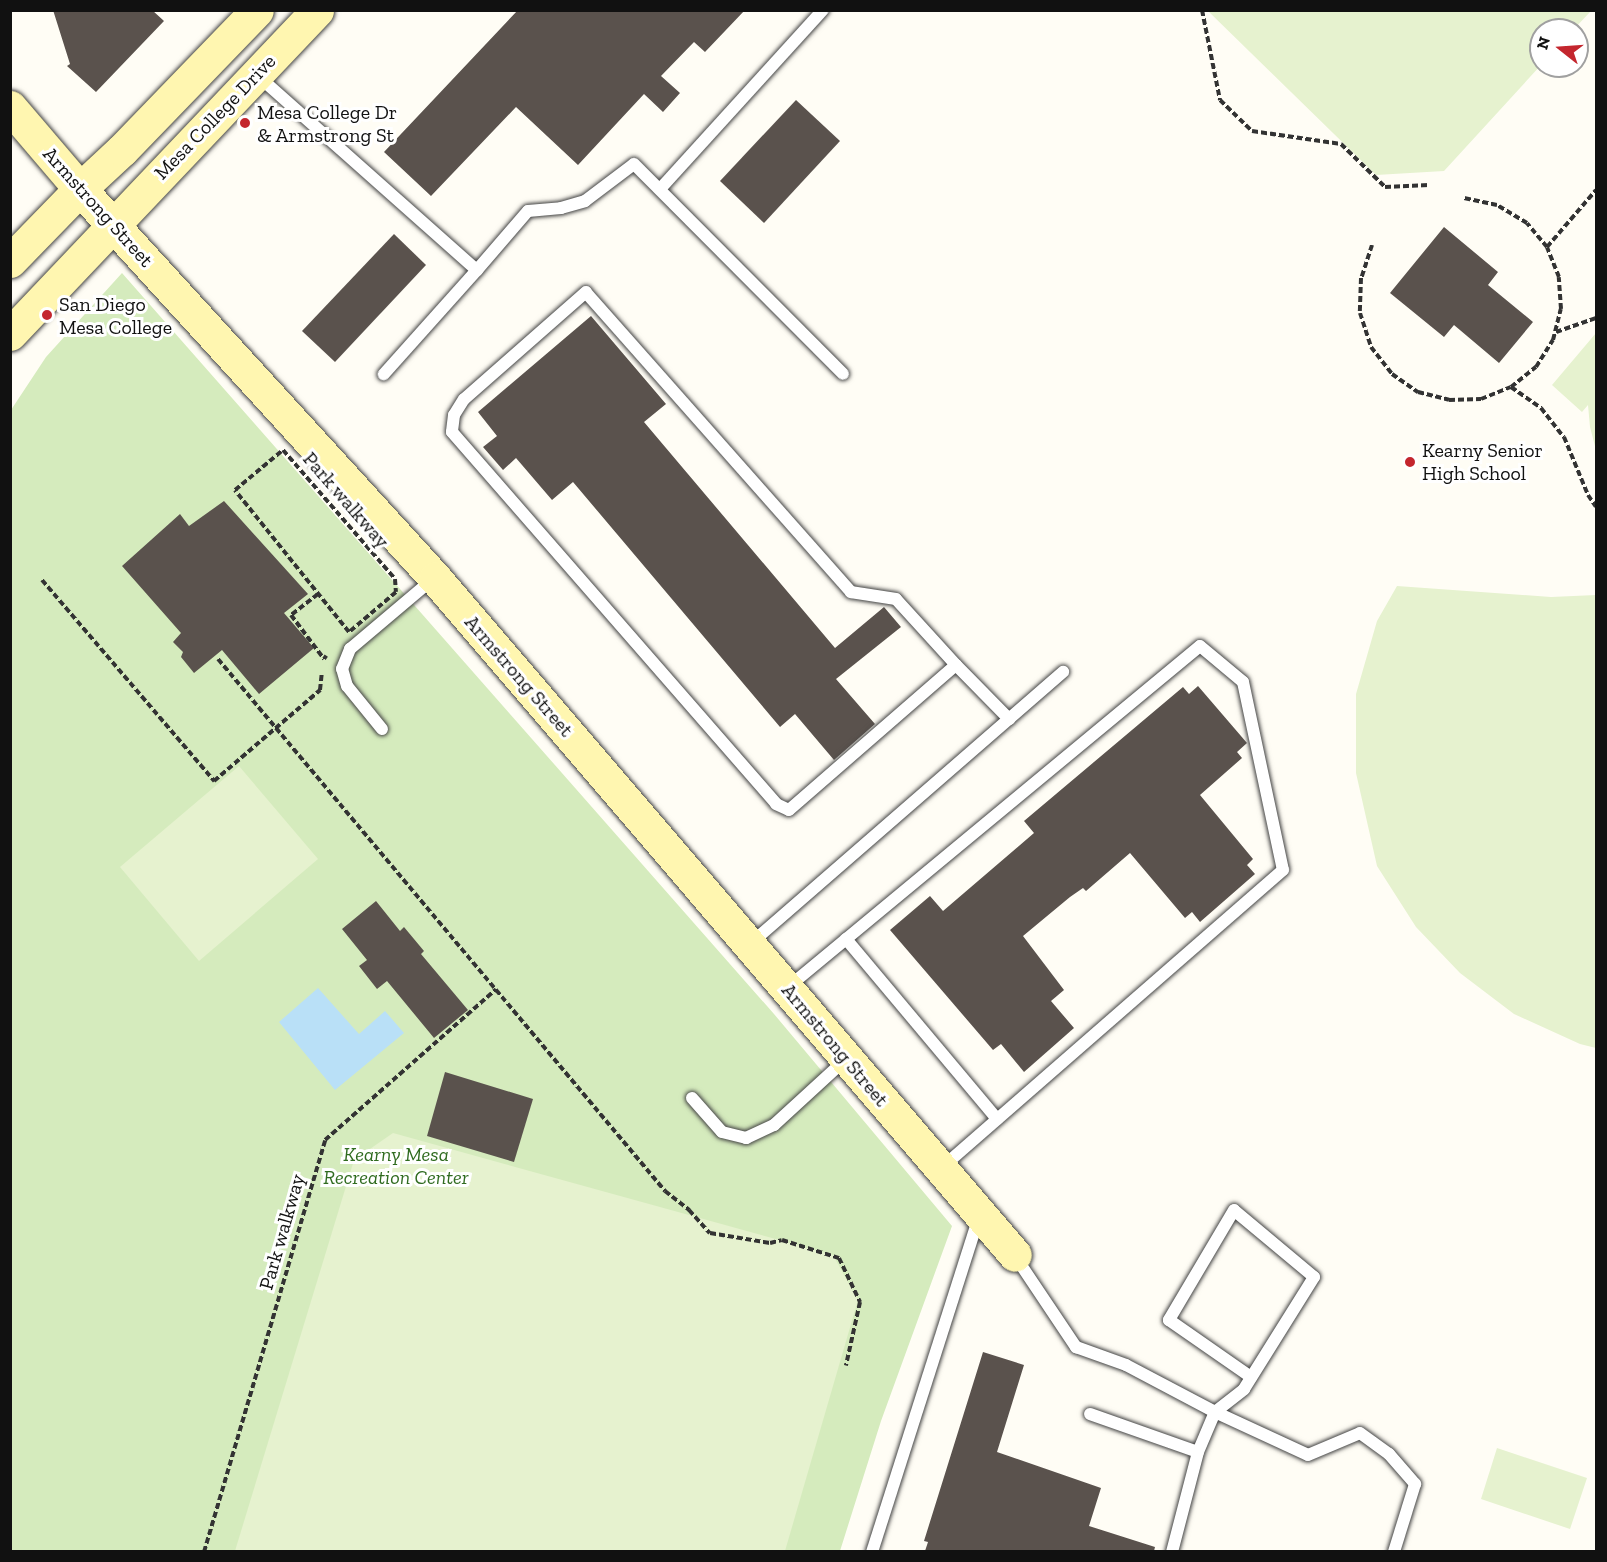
<!DOCTYPE html>
<html>
<head>
<meta charset="utf-8">
<style>
  body { margin:0 }
  #map { position:relative; width:1607px; height:1562px; overflow:hidden; background:#fffdf5; font-family:"Zilla Slab",serif }
  div>[style] { position:absolute }
  [style*='--x'] { left:calc(var(--x)*1px); top:calc(var(--y)*1px); width:calc(var(--w)*1px); rotate:calc(var(--a)*1deg) }
  .green>* { inset:0; background:#d5ebbd }
  .pitch>* { inset:0; background:#e6f2cf }
  .water>* { inset:0; background:#b9e0f7 }
  .building>* { inset:0; background:#5a524d }
  .path>* { height:4px; margin-top:-2px; transform-origin:0; background:repeating-linear-gradient(90deg,#333 0 6px,transparent 0 9px) }
  .roads { filter:drop-shadow(0 0 2px #444) drop-shadow(0 0 2px #444) }
  .lane>* { height:12px; margin:-6px; padding:0 6px; transform-origin:6px; border-radius:6px; background:#fff }
  .secondary>* { height:33px; margin:-16.5px; padding:0 16.5px; transform-origin:16.5px; border-radius:16.5px; background:#fff6b0 }
  .dots>* { width:16px; height:16px; translate:-50% -50%; box-sizing:border-box; border:3px solid #fff; border-radius:50% }
  span { translate:-50% -50%; white-space:nowrap; text-align:center; line-height:1.15; -webkit-text-stroke:6px #fff; paint-order:stroke }
  .poi-label { font-size:20px; color:#111 }
  .left { translate:0 -50%; text-align:left }
  .street-label { font-size:20px; color:#111 }
  .park-label { font-size:20px; color:#2f6b1f; font-style:italic }
  .frame { position:absolute; inset:0; border:12px solid #111; pointer-events:none }
  .north { position:absolute; left:1529px; top:18px; width:60px; height:60px; box-sizing:border-box; background:#fff; border:2px solid #a0a0a0; border-radius:50%; rotate:287deg; font-size:16px; font-weight:700; line-height:24px; text-align:center; color:#111 }
  .north::after { content:''; display:block; margin:auto; width:21px; height:27px; background:#c4262e; clip-path:polygon(50% 0,100% 100%,50% 72%,0 100%) }
</style>
</head>
<body>
<div id="map">
  <div class="green">
    <div style="clip-path:polygon(122px 273px,774px 1014px,952px 1226px,881px 1421px,840px 1551px,11px 1552px,11px 410px,46px 357px)"></div>
  </div>
  <div class="pitch">
    <div style="clip-path:polygon(1208px 11px,1591px 11px,1573px 30px,1541px 30px,1541px 65px,1444px 171px,1376px 175px)"></div>
    <div style="clip-path:polygon(1596px 333px,1596px 450px,1590px 427px,1588px 405px,1582px 412px,1552px 385px)"></div>
    <div style="clip-path:polygon(1397px 586px,1551px 597px,1596px 595px,1596px 1048px,1580px 1044px,1514px 1014px,1460px 973px,1416px 927px,1377px 866px,1356px 773px,1356px 694px,1377px 621px)"></div>
    <div style="clip-path:polygon(239px 766px,318px 859px,199px 961px,120px 867px)"></div>
    <div style="clip-path:polygon(393px 1133px,833px 1255px,858px 1300px,785px 1551px,235px 1551px,354px 1160px)"></div>
    <div style="clip-path:polygon(1497px 1448px,1587px 1478px,1570px 1529px,1481px 1499px)"></div>
  </div>
  <div class="water">
    <div style="clip-path:polygon(318px 988px,359px 1034px,385px 1011px,404px 1033px,335px 1090px,279px 1022px)"></div>
  </div>
  <div class="building">
    <div style="clip-path:polygon(53px 10px,152px 10px,164px 21px,96px 92px,67px 66px,70px 64px)"></div>
    <div style="clip-path:polygon(518px 10px,745px 10px,705px 52px,694px 42px,661px 76px,680px 93px,663px 112px,644px 94px,578px 165px,516px 107px,431px 196px,384px 152px)"></div>
    <div style="clip-path:polygon(796px 100px,840px 141px,764px 223px,720px 181px)"></div>
    <div style="clip-path:polygon(1444px 227px,1498px 272px,1488px 285px,1533px 322px,1499px 363px,1454px 325px,1444px 337px,1390px 293px)"></div>
    <div style="clip-path:polygon(394px 234px,426px 265px,335px 362px,302px 331px)"></div>
    <div style="clip-path:polygon(591px 316px,666px 404px,644px 422px,835px 648px,884px 607px,901px 627px,836px 679px,875px 724px,834px 760px,795px 714px,780px 727px,573px 482px,552px 500px,516px 458px,503px 470px,483px 447px,497px 436px,478px 412px)"></div>
    <div style="clip-path:polygon(224px 501px,308px 594px,284px 613px,314px 648px,259px 694px,222px 650px,194px 673px,181px 657px,183px 652px,173px 642px,181px 633px,122px 566px,180px 514px,189px 526px)"></div>
    <div style="clip-path:polygon(1198px 686px,1247px 743px,1237px 752px,1242px 758px,1200px 795px,1253px 859px,1247px 865px,1255px 874px,1200px 922px,1192px 912px,1185px 918px,1130px 853px,1086px 891px,1083px 888px,1070px 897px,1023px 936px,1064px 990px,1051px 1001px,1074px 1028px,1024px 1072px,1001px 1044px,993px 1050px,890px 930px,930px 896px,943px 911px,1034px 833px,1024px 821px,1183px 687px,1189px 694px)"></div>
    <div style="clip-path:polygon(376px 901px,400px 931px,404px 927px,424px 951px,421px 954px,468px 1010px,434px 1038px,387px 981px,377px 989px,359px 966px,367px 960px,342px 929px)"></div>
    <div style="clip-path:polygon(445px 1072px,533px 1099px,514px 1162px,427px 1136px)"></div>
    <div style="clip-path:polygon(983px 1352px,1024px 1365px,997px 1452px,1101px 1488px,1089px 1526px,1155px 1547px,1154px 1551px,925px 1551px,928px 1542px,924px 1541px)"></div>
  </div>
  <div class="path">
    <div style="--x:1202;--y:10;--w:92;--a:78.7"></div>
    <div style="--x:1220;--y:100;--w:45;--a:44.1"></div>
    <div style="--x:1252;--y:131;--w:90;--a:8.3"></div>
    <div style="--x:1341;--y:144;--w:62;--a:44.3"></div>
    <div style="--x:1385;--y:187;--w:44;--a:-2.6"></div>
    <div style="--x:1372;--y:245;--w:35;--a:108"></div>
    <div style="--x:1361;--y:278;--w:35;--a:92"></div>
    <div style="--x:1360;--y:313;--w:36;--a:72"></div>
    <div style="--x:1371;--y:347;--w:34;--a:52"></div>
    <div style="--x:1392;--y:374;--w:32;--a:35"></div>
    <div style="--x:1418;--y:392;--w:32;--a:14"></div>
    <div style="--x:1449;--y:400;--w:32;--a:-2"></div>
    <div style="--x:1481;--y:399;--w:32;--a:-22"></div>
    <div style="--x:1511;--y:387;--w:32;--a:-39"></div>
    <div style="--x:1536;--y:367;--w:32;--a:-58"></div>
    <div style="--x:1553;--y:340;--w:32;--a:-76"></div>
    <div style="--x:1561;--y:309;--w:32;--a:-94"></div>
    <div style="--x:1559;--y:277;--w:32;--a:-112"></div>
    <div style="--x:1547;--y:247;--w:31;--a:-130"></div>
    <div style="--x:1527;--y:223;--w:35;--a:-149"></div>
    <div style="--x:1497;--y:205;--w:35;--a:-168"></div>
    <div style="--x:1547;--y:247;--w:75;--a:-49.3"></div>
    <div style="--x:1556;--y:332;--w:42;--a:-19.3"></div>
    <div style="--x:1511;--y:387;--w:37;--a:35"></div>
    <div style="--x:1541;--y:408;--w:37;--a:52"></div>
    <div style="--x:1564;--y:437;--w:63;--a:67.5"></div>
    <div style="--x:1588;--y:495;--w:14;--a:56"></div>
    <div style="--x:283;--y:450;--w:171;--a:49"></div>
    <div style="--x:395;--y:579;--w:13;--a:86"></div>
    <div style="--x:396;--y:592;--w:62;--a:139.6"></div>
    <div style="--x:349;--y:632;--w:182;--a:-128.8"></div>
    <div style="--x:235;--y:490;--w:62;--a:-39.8"></div>
    <div style="--x:42;--y:580;--w:265;--a:49.4"></div>
    <div style="--x:214;--y:781;--w:140;--a:-40.6"></div>
    <div style="--x:320;--y:690;--w:18;--a:-84"></div>
    <div style="--x:318;--y:594;--w:34;--a:142"></div>
    <div style="--x:291;--y:615;--w:55;--a:53.1"></div>
    <div style="--x:324;--y:659;--w:4;--a:-56"></div>
    <div style="--x:218;--y:659;--w:695;--a:49.96"></div>
    <div style="--x:665;--y:1191;--w:31;--a:38"></div>
    <div style="--x:689;--y:1210;--w:31;--a:48"></div>
    <div style="--x:710;--y:1233;--w:61;--a:9.5"></div>
    <div style="--x:770;--y:1243;--w:12;--a:-14"></div>
    <div style="--x:782;--y:1240;--w:60;--a:17.5"></div>
    <div style="--x:839;--y:1258;--w:49;--a:64.5"></div>
    <div style="--x:860;--y:1302;--w:65;--a:102.5"></div>
    <div style="--x:204;--y:1552;--w:429;--a:-73.6"></div>
    <div style="--x:325;--y:1140;--w:228;--a:-41.4"></div>
  </div>
  <div class="roads">
    <div class="lane">
      <div style="--x:257;--y:75;--w:294;--a:41.6"></div>
      <div style="--x:477;--y:270;--w:140;--a:131.8"></div>
      <div style="--x:660;--y:189;--w:242;--a:-47.7"></div>
      <div style="--x:477;--y:270;--w:78;--a:-49.2"></div>
      <div style="--x:528;--y:211;--w:33;--a:-5"></div>
      <div style="--x:561;--y:208;--w:25;--a:-16"></div>
      <div style="--x:585;--y:201;--w:61;--a:-37.1"></div>
      <div style="--x:634;--y:164;--w:296;--a:45.1"></div>
      <div style="--x:956;--y:665;--w:89;--a:-132.3"></div>
      <div style="--x:896;--y:599;--w:46;--a:-171.2"></div>
      <div style="--x:851;--y:592;--w:400;--a:-131.5"></div>
      <div style="--x:586;--y:292;--w:162;--a:138.7"></div>
      <div style="--x:464;--y:399;--w:19;--a:122"></div>
      <div style="--x:454;--y:415;--w:17;--a:97"></div>
      <div style="--x:452;--y:432;--w:493;--a:48.9"></div>
      <div style="--x:776;--y:804;--w:14;--a:25"></div>
      <div style="--x:789;--y:810;--w:221;--a:-41"></div>
      <div style="--x:956;--y:665;--w:76;--a:45.5"></div>
      <div style="--x:382;--y:729;--w:55;--a:-129.1"></div>
      <div style="--x:347;--y:686;--w:18;--a:-106"></div>
      <div style="--x:342;--y:669;--w:22;--a:-68"></div>
      <div style="--x:350;--y:649;--w:110;--a:-40.2"></div>
      <div style="--x:846;--y:939;--w:235;--a:50"></div>
      <div style="--x:750;--y:944;--w:415;--a:-41"></div>
      <div style="--x:787;--y:988;--w:536;--a:-39.63"></div>
      <div style="--x:1200;--y:646;--w:56;--a:39.9"></div>
      <div style="--x:1243;--y:682;--w:192;--a:78"></div>
      <div style="--x:1283;--y:870;--w:452;--a:138.9"></div>
      <div style="--x:692;--y:1098;--w:45;--a:48.6"></div>
      <div style="--x:722;--y:1132;--w:25;--a:14"></div>
      <div style="--x:746;--y:1138;--w:31;--a:-25"></div>
      <div style="--x:774;--y:1125;--w:96;--a:-42.5"></div>
      <div style="--x:1015;--y:1256;--w:110;--a:56.2"></div>
      <div style="--x:1076;--y:1347;--w:53;--a:19.8"></div>
      <div style="--x:1126;--y:1365;--w:101;--a:27.8"></div>
      <div style="--x:1215;--y:1412;--w:102;--a:24.8"></div>
      <div style="--x:1308;--y:1455;--w:56;--a:-22.9"></div>
      <div style="--x:1360;--y:1433;--w:36;--a:36"></div>
      <div style="--x:1389;--y:1454;--w:40;--a:49"></div>
      <div style="--x:1415;--y:1484;--w:71;--a:107.2"></div>
      <div style="--x:1090;--y:1414;--w:114;--a:19.4"></div>
      <div style="--x:872;--y:1552;--w:349;--a:-72.3"></div>
      <div style="--x:1172;--y:1552;--w:103;--a:-75.4"></div>
      <div style="--x:1198;--y:1452;--w:43;--a:-67"></div>
      <div style="--x:1215;--y:1412;--w:37;--a:-38"></div>
      <div style="--x:1244;--y:1389;--w:132;--a:-58"></div>
      <div style="--x:1314;--y:1277;--w:104;--a:-140.1"></div>
      <div style="--x:1234;--y:1210;--w:128;--a:120.6"></div>
      <div style="--x:1169;--y:1320;--w:100;--a:34.8"></div>
    </div>
    <div class="secondary">
      <div style="--x:10;--y:107;--w:108;--a:49.5"></div>
      <div style="--x:80;--y:189;--w:527;--a:47.62"></div>
      <div style="--x:435;--y:578;--w:891;--a:49.41"></div>
      <div style="--x:10;--y:261;--w:100;--a:-45.8"></div>
      <div style="--x:80;--y:189;--w:57;--a:-42.9"></div>
      <div style="--x:122;--y:150;--w:194;--a:-46"></div>
      <div style="--x:10;--y:334;--w:446;--a:-46.5"></div>
    </div>
  </div>
  <div class="dots">
    <div style="left:245px;top:123px;background:#c4262e"></div>
    <div style="left:47px;top:315px;background:#c4262e"></div>
    <div style="left:1410px;top:462px;background:#c4262e"></div>
  </div>
  <div class="poi-label">
    <span class="left" style="left:257px;top:124px">Mesa College Dr<br>&amp; Armstrong St</span>
    <span class="left" style="left:59px;top:316px">San Diego<br>Mesa College</span>
    <span class="left" style="left:1422px;top:462px">Kearny Senior<br>High School</span>
  </div>
  <div class="street-label">
    <span style="left:215px;top:117px;rotate:-46deg">Mesa College Drive</span>
    <span style="left:98px;top:207px;rotate:48deg">Armstrong Street</span>
    <span style="left:346px;top:500px;rotate:49deg">Park walkway</span>
    <span style="left:519px;top:676px;rotate:49deg">Armstrong Street</span>
    <span style="left:835px;top:1045px;rotate:50deg">Armstrong Street</span>
    <span style="left:282px;top:1232px;rotate:-74deg">Park walkway</span>
  </div>
  <div class="park-label">
    <span style="left:396px;top:1166px">Kearny Mesa<br>Recreation Center</span>
  </div>
  <div class="frame"></div>
  <div class="north">N</div>
</div>
</body>
</html>
